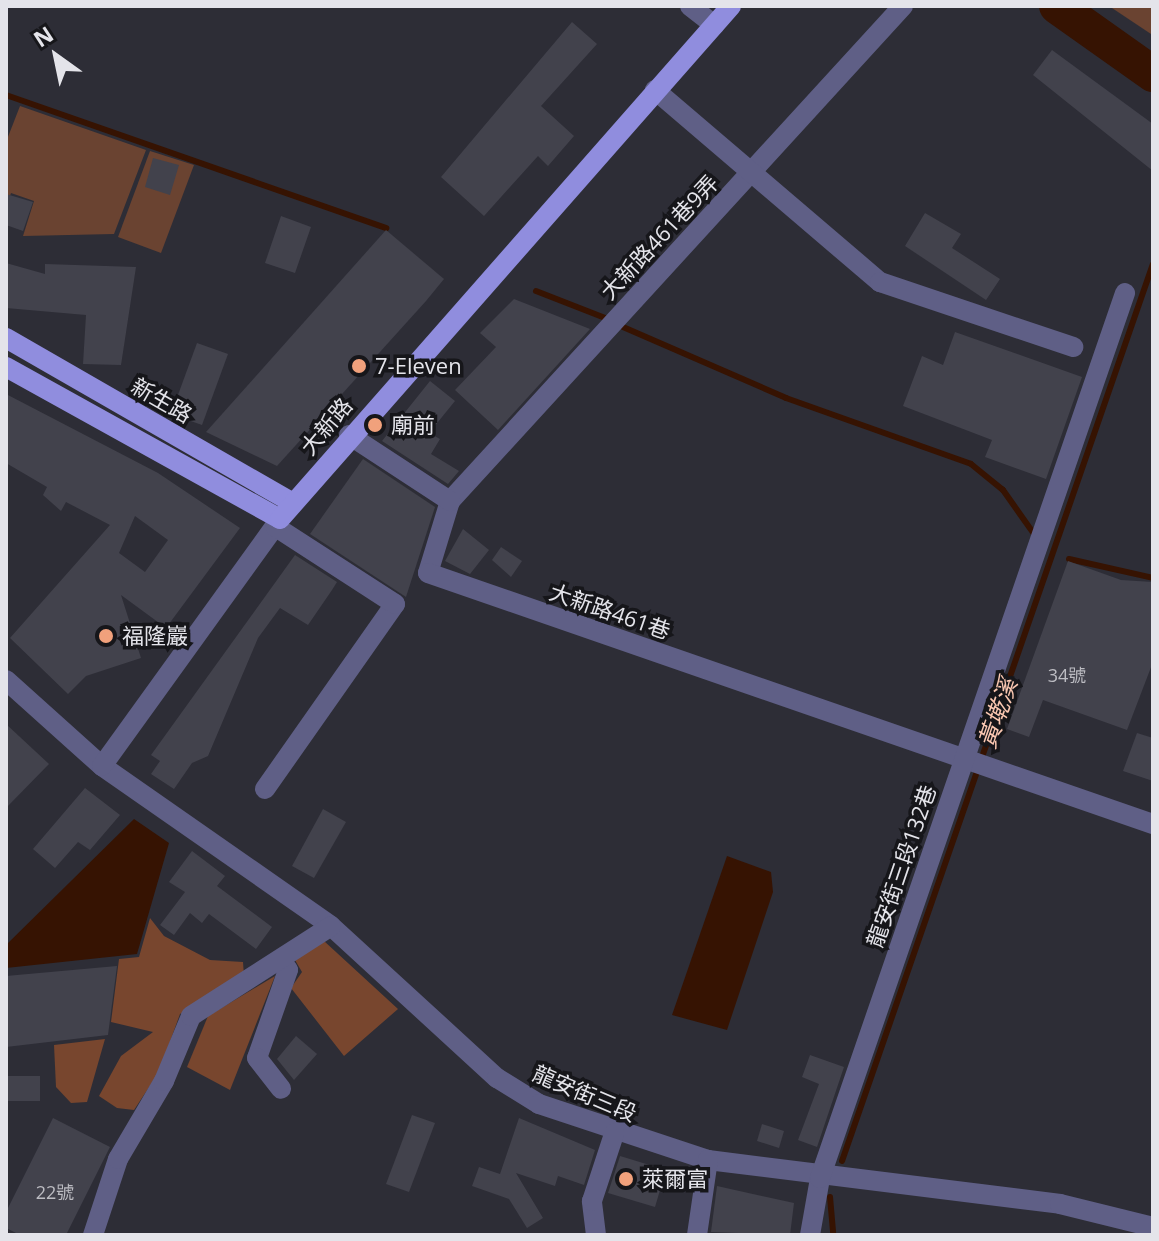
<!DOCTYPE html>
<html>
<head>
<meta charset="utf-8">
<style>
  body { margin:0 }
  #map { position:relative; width:1159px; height:1241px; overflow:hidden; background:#2d2d36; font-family:"Open Sans","Noto Sans TC",sans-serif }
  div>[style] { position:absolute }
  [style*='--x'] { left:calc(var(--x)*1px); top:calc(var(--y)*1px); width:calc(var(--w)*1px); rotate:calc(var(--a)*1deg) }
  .green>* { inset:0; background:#6a4331 }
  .forest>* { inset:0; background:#78462e }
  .water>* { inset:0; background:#361302 }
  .stream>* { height:6px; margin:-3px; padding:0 3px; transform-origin:3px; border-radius:3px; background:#361302 }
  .river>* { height:36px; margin:-18px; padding:0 18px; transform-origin:18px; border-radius:18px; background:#361302 }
  .building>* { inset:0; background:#42424c }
  .minor>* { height:20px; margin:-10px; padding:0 10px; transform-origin:10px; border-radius:10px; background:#5f5f86 }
  .major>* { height:20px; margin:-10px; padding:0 10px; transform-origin:10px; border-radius:10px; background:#908dde }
  .dots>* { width:22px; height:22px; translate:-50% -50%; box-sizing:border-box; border:4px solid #16161a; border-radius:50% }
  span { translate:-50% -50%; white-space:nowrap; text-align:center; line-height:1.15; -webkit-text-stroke:7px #16161a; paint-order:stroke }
  .number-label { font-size:18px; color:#bcbcc2 }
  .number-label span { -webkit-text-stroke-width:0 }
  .street-label { font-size:22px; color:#e4e4ea }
  .poi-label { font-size:22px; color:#e4e4ea }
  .left { translate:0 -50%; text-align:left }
  .water-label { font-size:24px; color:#fac7b1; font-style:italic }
  .frame { position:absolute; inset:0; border:8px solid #e4e4ea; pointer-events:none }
  .north { position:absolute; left:16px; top:16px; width:80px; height:80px; -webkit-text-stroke:6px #16161a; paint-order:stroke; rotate:327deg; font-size:22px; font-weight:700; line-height:32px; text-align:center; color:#e4e4ea }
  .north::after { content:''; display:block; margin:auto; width:28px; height:36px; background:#e4e4ea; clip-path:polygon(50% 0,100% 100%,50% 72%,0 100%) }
</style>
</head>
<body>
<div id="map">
  <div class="green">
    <div style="clip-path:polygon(1109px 6px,1153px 6px,1153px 37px,1151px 34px)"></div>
    <div style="clip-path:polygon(20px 106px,146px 150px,114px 234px,23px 236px,34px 201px,11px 193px,6px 207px,6px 142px)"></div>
    <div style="clip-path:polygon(150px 151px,194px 165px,161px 253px,118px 237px)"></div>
  </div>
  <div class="forest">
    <div style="clip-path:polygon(150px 918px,164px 936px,210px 960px,243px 962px,244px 976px,180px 1014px,159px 1072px,134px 1110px,117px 1108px,99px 1096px,121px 1056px,153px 1032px,111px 1022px,119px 959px,139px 957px)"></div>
    <div style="clip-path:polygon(324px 941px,398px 1009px,344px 1056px,291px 988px,302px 972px,295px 960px)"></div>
    <div style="clip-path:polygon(275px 976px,230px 1090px,187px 1067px,208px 1016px)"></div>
    <div style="clip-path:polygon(105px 1039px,87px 1102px,71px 1103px,56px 1087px,54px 1045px)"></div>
  </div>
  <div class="water">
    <div style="clip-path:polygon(134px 819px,169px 843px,137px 954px,6px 968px,6px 945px)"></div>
    <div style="clip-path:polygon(727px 856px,771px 872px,773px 892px,727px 1030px,672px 1015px)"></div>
  </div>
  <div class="stream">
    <div style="--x:6;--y:95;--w:403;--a:19.3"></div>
    <div style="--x:536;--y:291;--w:77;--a:21.3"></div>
    <div style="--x:623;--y:327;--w:178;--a:23.5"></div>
    <div style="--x:786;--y:398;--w:196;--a:19.6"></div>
    <div style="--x:971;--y:464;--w:41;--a:39.1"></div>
    <div style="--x:1003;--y:490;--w:54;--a:54.8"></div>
    <div style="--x:1069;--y:559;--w:86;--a:12.7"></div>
    <div style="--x:842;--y:1161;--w:949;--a:-70.88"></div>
    <div style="--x:830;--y:1197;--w:38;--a:85"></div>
  </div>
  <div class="river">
    <div style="--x:1057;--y:6;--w:118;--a:35.3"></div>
  </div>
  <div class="building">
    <div style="clip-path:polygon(572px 22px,597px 44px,541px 106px,574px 136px,548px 166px,538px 156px,484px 216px,441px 177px)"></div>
    <div style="clip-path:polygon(1052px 50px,1153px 124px,1153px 171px,1033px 75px)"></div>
    <div style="clip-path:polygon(153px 158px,179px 165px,170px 195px,145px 187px)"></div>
    <div style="clip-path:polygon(6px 194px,33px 202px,23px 231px,6px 225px)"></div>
    <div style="clip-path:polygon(925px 213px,961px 234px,952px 248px,1000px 279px,986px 300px,905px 246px)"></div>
    <div style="clip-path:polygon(281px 216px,311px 227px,295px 273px,265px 263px)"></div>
    <div style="clip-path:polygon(386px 230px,444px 279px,426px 301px,277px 466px,206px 432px)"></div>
    <div style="clip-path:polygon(6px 263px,45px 274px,45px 264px,136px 267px,121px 365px,83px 364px,86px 315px,6px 308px)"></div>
    <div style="clip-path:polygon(514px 299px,590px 329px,498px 430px,455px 390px,496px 347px,480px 333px)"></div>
    <div style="clip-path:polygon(955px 332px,1082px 377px,1046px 479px,985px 457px,992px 440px,903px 406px,922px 356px,943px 365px)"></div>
    <div style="clip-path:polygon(197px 343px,228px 354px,202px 425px,171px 414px)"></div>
    <div style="clip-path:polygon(430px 381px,455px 401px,429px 433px,440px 439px,431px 454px,459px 471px,448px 484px,382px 441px)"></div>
    <div style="clip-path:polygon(evenodd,6px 394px,158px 473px,240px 528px,166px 628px,121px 595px,141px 658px,86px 676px,68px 694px,10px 638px,110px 525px,66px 502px,61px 511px,43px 495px,47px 487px,6px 463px,6px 394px,135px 516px,168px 540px,145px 572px,119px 553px,135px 516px)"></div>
    <div style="clip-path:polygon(363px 459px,435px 507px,406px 597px,310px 534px)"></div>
    <div style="clip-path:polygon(463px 529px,489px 550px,470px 574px,445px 561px)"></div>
    <div style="clip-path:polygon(501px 547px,522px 561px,511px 577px,492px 560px)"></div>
    <div style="clip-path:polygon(295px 555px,337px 582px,332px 590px,308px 625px,280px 608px,258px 638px,208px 756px,192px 763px,174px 789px,151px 774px,160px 761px,151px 755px)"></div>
    <div style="clip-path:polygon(1068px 561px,1121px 580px,1153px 582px,1153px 662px,1127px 730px,1043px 700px,1029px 737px,1007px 729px)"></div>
    <div style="clip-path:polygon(6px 724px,49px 764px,6px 808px)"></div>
    <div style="clip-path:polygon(1137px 733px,1153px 738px,1153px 781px,1123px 771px)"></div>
    <div style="clip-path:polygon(85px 788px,120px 815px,90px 850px,78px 842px,55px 868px,33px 849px)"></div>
    <div style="clip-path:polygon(323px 809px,346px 822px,314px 878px,292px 866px)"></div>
    <div style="clip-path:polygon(192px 851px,225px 876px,217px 886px,272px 927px,256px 949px,209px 914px,202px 923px,190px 913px,174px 935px,160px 925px,185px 892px,169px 882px)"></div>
    <div style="clip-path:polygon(117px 966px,108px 1035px,6px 1047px,6px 976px)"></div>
    <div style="clip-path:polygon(296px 1036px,317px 1054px,294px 1080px,277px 1059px)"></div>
    <div style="clip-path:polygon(810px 1055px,844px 1067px,817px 1147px,798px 1140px,819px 1084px,802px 1077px)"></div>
    <div style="clip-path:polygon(6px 1076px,40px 1076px,40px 1101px,6px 1101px)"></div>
    <div style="clip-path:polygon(412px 1115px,435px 1123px,409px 1192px,386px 1184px)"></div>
    <div style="clip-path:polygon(53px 1118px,110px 1147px,66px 1235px,20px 1235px,6px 1228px,6px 1212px)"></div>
    <div style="clip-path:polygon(519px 1118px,595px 1150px,584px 1185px,558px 1176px,555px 1186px,516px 1173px,543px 1218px,527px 1228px,509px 1199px,472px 1186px,479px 1167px,500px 1174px)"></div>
    <div style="clip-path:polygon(762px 1124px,784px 1131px,779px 1148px,757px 1141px)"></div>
    <div style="clip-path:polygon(620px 1156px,666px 1170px,655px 1207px,608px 1193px)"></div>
    <div style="clip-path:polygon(717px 1186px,794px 1203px,790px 1235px,711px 1232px)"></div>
  </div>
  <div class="minor">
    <div style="--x:690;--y:6;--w:31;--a:38"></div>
    <div style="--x:903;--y:6;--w:671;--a:132.46"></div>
    <div style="--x:450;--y:501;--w:75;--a:107"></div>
    <div style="--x:428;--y:573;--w:767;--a:19.1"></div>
    <div style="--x:655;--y:90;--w:296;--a:40.5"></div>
    <div style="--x:880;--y:282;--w:204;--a:18.6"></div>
    <div style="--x:349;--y:435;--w:121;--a:33.2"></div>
    <div style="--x:6;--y:680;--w:129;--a:41.9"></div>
    <div style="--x:102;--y:766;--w:279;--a:34.9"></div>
    <div style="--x:331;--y:926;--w:225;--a:42.5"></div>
    <div style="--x:497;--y:1078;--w:49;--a:31.8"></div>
    <div style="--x:539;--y:1104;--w:178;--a:18.3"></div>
    <div style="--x:708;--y:1160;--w:355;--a:7.1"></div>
    <div style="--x:1060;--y:1204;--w:96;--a:13.9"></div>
    <div style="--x:102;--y:766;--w:304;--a:-54.2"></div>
    <div style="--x:265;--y:789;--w:226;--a:-54.9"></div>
    <div style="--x:395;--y:604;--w:142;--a:-147.1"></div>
    <div style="--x:281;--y:960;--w:12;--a:55"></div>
    <div style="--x:288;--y:970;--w:93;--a:109.4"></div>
    <div style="--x:257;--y:1058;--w:39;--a:52"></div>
    <div style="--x:93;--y:1235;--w:80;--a:-71.8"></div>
    <div style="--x:118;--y:1159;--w:91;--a:-59.5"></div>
    <div style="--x:164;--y:1081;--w:70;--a:-67.4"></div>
    <div style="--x:191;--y:1016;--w:166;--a:-32.7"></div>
    <div style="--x:596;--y:1235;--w:34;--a:-97"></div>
    <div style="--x:592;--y:1201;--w:71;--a:-71.8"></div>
    <div style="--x:697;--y:1235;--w:76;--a:-81.7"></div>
    <div style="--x:810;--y:1235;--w:58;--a:-80"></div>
    <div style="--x:820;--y:1178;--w:936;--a:-70.98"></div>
  </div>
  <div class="major">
    <div style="--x:6;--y:338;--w:331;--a:29.9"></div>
    <div style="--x:6;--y:367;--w:313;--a:29"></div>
    <div style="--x:280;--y:519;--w:683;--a:-48.68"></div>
  </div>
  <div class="dots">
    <div style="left:359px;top:366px;background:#f1a17c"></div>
    <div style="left:375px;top:425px;background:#f1a17c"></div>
    <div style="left:106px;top:636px;background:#f1a17c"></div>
    <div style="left:626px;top:1179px;background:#f1a17c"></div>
  </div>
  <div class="number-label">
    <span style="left:1067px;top:675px">34號</span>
    <span style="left:55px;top:1192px">22號</span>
  </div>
  <div class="street-label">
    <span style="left:659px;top:237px;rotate:-47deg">大新路461巷9弄</span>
    <span style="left:162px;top:400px;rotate:30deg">新生路</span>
    <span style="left:326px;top:426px;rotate:-50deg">大新路</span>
    <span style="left:610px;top:611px;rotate:19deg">大新路461巷</span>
    <span style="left:901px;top:866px;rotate:-71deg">龍安街三段132巷</span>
    <span style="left:585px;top:1093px;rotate:23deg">龍安街三段</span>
  </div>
  <div class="poi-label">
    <span class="left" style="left:375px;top:366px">7-Eleven</span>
    <span class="left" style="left:391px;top:425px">廟前</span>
    <span class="left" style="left:122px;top:636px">福隆巖</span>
    <span class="left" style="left:642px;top:1179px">萊爾富</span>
  </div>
  <div class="water-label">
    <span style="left:997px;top:713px;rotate:-71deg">黃墘溪</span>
  </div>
  <div class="frame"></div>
  <div class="north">N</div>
</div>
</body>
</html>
